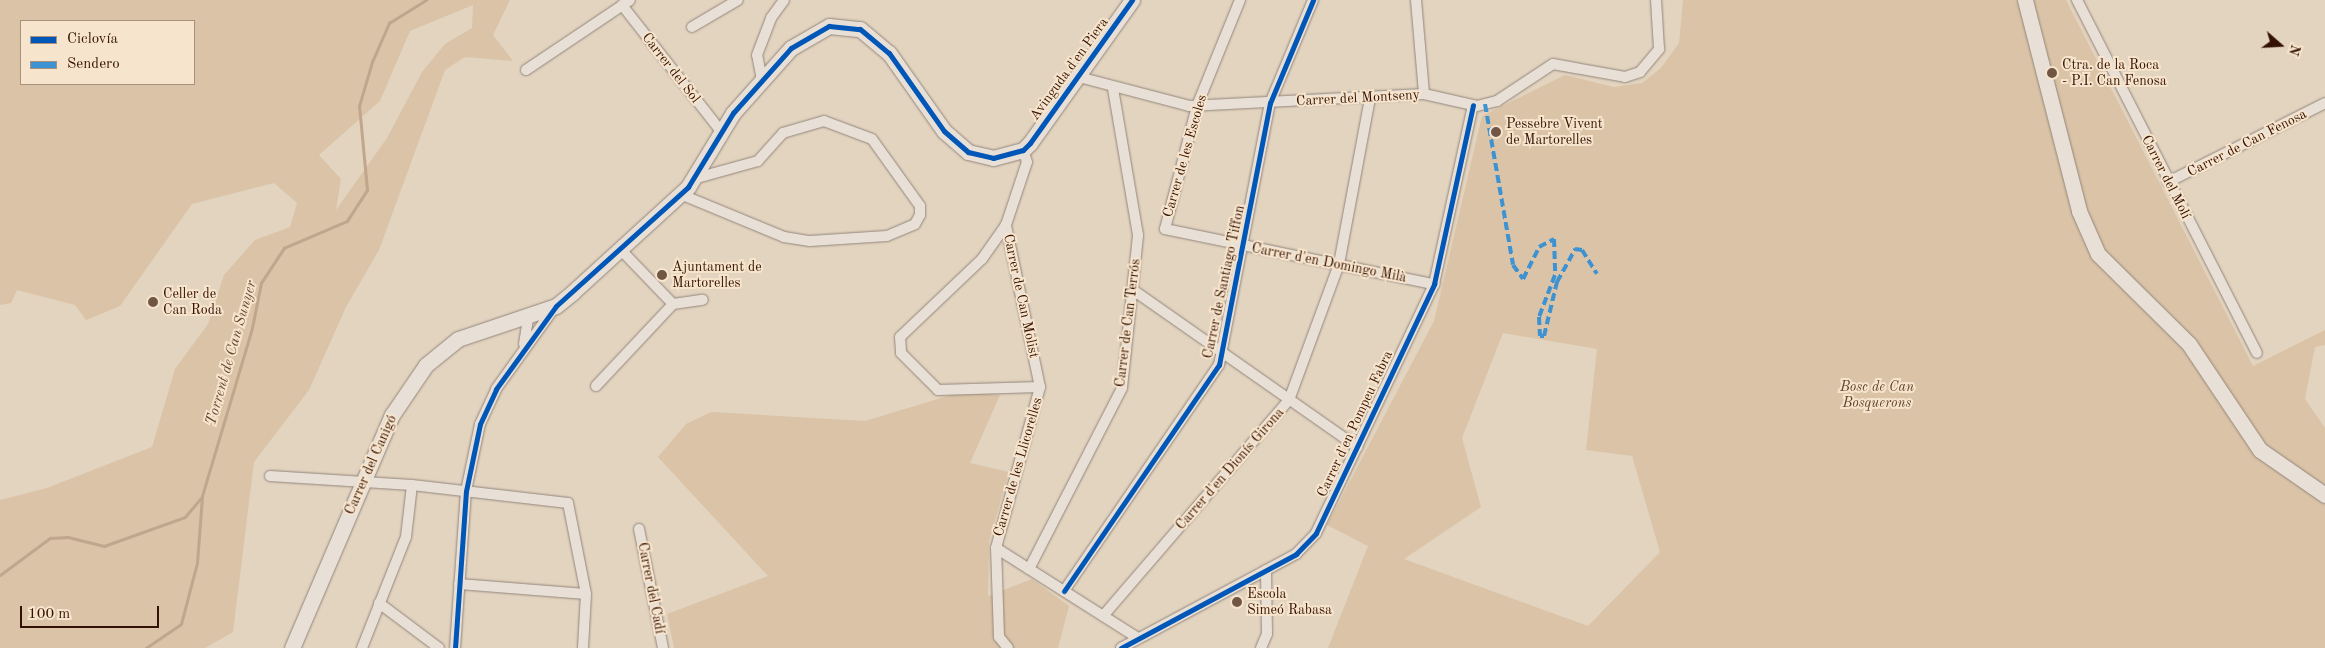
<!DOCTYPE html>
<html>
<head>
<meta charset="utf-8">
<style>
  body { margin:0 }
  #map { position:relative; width:2325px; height:648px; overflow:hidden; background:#e3d4c0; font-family:"Old Standard TT",serif }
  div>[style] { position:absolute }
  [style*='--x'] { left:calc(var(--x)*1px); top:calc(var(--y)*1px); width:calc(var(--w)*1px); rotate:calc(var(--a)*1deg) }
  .green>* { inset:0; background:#dac3a7 }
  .stream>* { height:2.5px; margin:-1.25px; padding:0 1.25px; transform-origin:1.25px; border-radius:1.25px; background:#c0a68c }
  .roads { filter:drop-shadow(0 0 1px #93867a) drop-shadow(0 0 1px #93867a) }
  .street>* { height:10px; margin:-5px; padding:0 5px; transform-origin:5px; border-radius:5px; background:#e8e0d6 }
  .secondary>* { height:15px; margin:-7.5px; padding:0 7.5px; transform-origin:7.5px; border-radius:7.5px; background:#e8e0d6 }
  .quiet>* { height:4px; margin-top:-2px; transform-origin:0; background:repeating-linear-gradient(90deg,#3d92d1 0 8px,transparent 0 12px) }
  .cycleway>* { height:5px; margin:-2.5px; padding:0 2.5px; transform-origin:2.5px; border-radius:2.5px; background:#0057b8 }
  .dots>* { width:14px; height:14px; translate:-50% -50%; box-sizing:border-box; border:2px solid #f7e4cc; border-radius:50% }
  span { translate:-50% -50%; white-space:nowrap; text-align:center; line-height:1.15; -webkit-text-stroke:4px #f7e4cc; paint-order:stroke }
  .poi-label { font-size:14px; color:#341203 }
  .left { translate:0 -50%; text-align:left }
  .street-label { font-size:14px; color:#341203 }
  .park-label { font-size:14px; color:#63432e; font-style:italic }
  .water-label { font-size:15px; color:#664631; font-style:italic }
  .legend { position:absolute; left:20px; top:20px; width:175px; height:65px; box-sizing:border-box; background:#f7e4cc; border:1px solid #a9907c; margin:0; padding:6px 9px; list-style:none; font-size:15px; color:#341203 }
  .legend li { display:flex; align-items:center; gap:10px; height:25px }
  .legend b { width:25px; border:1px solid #a9907c }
  .north { position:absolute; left:2255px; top:20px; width:50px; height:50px; -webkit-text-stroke:4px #f7e4cc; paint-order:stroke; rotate:109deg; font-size:14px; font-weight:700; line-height:20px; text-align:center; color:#341203 }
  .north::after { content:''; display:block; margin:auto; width:18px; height:22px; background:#341203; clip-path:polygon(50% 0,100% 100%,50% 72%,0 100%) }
  .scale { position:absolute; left:20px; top:606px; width:139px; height:22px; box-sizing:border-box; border:2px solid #341203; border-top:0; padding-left:6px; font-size:15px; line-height:18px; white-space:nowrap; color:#341203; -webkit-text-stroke:4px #f7e4cc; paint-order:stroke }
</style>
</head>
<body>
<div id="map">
  <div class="green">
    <div style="clip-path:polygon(evenodd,0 0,510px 0,493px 35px,513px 61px,465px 57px,445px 70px,379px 250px,346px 307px,309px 390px,254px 462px,233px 632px,205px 648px,0 648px,0 500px,47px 488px,152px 447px,175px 369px,208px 324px,224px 275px,255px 240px,290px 227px,297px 203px,274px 183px,192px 204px,120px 306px,86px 320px,75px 305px,17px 290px,11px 303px,0 305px,0 0,473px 5px,472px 28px,445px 44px,422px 72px,387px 138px,336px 210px,341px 179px,319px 155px,380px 101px,410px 31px,473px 5px,0 0,21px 21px,194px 21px,194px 84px,21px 84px,21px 21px)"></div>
    <div style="clip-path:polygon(evenodd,1683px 0,2066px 0,2253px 366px,2325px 330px,2325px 345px,2315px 347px,2305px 399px,2325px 428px,2325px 648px,1328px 648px,1368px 546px,1327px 525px,1434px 321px,1482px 116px,1565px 75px,1614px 87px,1642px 83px,1661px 68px,1679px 43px,1683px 0,1503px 333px,1597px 349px,1586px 450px,1632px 456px,1660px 552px,1588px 626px,1404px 559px,1481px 507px,1462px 438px,1503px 333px)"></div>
    <div style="clip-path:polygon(961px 392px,1000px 395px,970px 463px,1009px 472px,989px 541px,988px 596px,1032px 579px,1069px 606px,1058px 648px,674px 648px,667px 614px,768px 576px,658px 457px,686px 424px,711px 412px,865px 421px)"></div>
  </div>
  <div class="stream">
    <div style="--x:0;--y:575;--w:62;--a:-36.5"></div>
    <div style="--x:50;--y:538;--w:18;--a:-3"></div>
    <div style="--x:68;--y:537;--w:37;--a:14"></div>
    <div style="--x:104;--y:546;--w:86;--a:-19.7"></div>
    <div style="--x:185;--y:517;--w:26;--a:-50"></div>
    <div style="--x:146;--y:648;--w:42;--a:-34.4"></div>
    <div style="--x:181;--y:624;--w:63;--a:-75.3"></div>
    <div style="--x:197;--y:563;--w:67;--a:-85.7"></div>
    <div style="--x:202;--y:496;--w:175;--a:-73.4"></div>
    <div style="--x:252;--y:328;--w:46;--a:-78.7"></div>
    <div style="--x:261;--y:283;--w:42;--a:-56.7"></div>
    <div style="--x:284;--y:248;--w:69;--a:-23.2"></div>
    <div style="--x:347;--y:221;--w:37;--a:-57"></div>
    <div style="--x:367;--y:190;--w:84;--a:-95.4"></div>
    <div style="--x:359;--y:106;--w:46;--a:-73.5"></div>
    <div style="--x:372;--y:62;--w:43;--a:-66.4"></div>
    <div style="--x:389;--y:23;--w:44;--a:-31.9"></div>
  </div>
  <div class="roads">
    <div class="street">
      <div style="--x:1240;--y:0;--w:114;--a:112.1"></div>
      <div style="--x:1197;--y:106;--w:127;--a:104.6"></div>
      <div style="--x:1165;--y:229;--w:275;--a:11.6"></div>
      <div style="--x:1416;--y:0;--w:94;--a:85.1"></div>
      <div style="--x:2077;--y:0;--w:396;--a:63"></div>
      <div style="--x:622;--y:5;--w:159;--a:51.9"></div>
      <div style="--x:692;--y:27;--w:53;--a:-30.4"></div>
      <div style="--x:526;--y:70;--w:125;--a:-33.9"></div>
      <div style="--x:1075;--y:76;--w:118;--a:14.7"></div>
      <div style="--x:1189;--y:106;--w:235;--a:-2.9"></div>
      <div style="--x:1424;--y:94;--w:54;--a:12.8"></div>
      <div style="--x:1477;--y:106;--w:21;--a:-14"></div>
      <div style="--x:1497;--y:101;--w:67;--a:-33.5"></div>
      <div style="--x:1553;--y:64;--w:73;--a:10.2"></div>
      <div style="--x:1625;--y:77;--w:16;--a:-18"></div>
      <div style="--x:1640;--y:72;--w:30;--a:-50"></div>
      <div style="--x:1659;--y:49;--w:49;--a:-93.5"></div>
      <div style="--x:762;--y:80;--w:25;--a:-101"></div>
      <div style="--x:757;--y:55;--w:40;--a:-69"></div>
      <div style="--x:771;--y:18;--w:22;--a:-54"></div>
      <div style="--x:2168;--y:182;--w:176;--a:-26.7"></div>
      <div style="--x:680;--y:194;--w:113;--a:22.5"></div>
      <div style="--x:784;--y:237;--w:26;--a:9"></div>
      <div style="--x:810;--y:241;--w:77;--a:-3.7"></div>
      <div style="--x:887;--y:236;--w:30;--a:-23"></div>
      <div style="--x:915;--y:224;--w:10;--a:-61"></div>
      <div style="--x:920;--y:215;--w:9;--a:-90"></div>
      <div style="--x:920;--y:206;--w:82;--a:-125.6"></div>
      <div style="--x:872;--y:139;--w:51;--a:-159.4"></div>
      <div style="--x:824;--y:121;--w:43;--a:163.7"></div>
      <div style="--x:783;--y:133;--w:38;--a:132"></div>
      <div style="--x:758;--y:161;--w:67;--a:164.5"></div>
      <div style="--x:1006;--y:225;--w:42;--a:125.2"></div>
      <div style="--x:982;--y:259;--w:113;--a:136.4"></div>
      <div style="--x:900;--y:337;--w:16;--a:86"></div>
      <div style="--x:901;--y:353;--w:52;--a:45"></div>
      <div style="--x:938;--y:390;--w:102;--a:-1.7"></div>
      <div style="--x:620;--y:249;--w:76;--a:46.1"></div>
      <div style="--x:1133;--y:290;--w:274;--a:35"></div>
      <div style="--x:524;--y:344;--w:30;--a:-81"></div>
      <div style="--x:596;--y:386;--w:112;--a:-46.8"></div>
      <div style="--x:673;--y:304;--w:30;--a:-8"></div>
      <div style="--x:270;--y:476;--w:142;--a:3.6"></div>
      <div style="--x:412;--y:485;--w:157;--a:6.6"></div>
      <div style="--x:568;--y:503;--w:93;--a:78.8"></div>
      <div style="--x:586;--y:594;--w:54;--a:93.2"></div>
      <div style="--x:639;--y:529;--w:121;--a:78.6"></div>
      <div style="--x:996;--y:548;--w:168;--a:32.4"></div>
      <div style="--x:1029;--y:569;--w:203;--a:-62.8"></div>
      <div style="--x:1122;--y:388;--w:154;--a:-84"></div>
      <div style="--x:1138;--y:235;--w:149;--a:-99.7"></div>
      <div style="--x:459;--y:584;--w:127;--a:4.5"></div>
      <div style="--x:1064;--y:591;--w:274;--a:-55.6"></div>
      <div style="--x:1219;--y:365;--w:267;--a:-79"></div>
      <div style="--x:1270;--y:103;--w:112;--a:-67.3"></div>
      <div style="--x:379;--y:603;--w:75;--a:36.9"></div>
      <div style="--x:1103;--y:616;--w:285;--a:-49.3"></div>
      <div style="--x:1289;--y:400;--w:145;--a:-69.8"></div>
      <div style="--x:1339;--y:264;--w:168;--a:-79.4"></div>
      <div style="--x:362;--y:648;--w:119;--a:-68.4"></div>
      <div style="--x:406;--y:537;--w:52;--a:-83.4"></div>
      <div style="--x:455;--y:648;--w:157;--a:-86"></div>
      <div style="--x:466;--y:491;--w:68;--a:-78.2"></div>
      <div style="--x:480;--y:424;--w:38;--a:-65"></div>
      <div style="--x:496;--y:389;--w:101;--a:-54.3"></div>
      <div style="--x:1008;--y:648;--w:14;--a:-129"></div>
      <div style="--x:999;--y:637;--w:89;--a:-91.9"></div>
      <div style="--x:996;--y:548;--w:167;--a:-74.7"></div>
      <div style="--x:1040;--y:387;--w:166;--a:-101.9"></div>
      <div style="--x:1006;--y:225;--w:66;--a:-71.6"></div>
      <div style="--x:1027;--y:162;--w:13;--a:-108"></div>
      <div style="--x:1121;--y:648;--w:199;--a:-28.2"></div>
      <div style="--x:1296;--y:554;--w:29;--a:-46"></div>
      <div style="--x:1316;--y:533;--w:276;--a:-64.6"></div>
      <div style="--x:1434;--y:284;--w:183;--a:-77.7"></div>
      <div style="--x:1261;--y:648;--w:15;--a:-67"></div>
      <div style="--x:1267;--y:634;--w:64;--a:-90.9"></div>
    </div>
    <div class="secondary">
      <div style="--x:2025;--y:0;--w:218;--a:75.6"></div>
      <div style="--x:2079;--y:211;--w:47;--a:66.2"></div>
      <div style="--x:2098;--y:254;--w:128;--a:44.7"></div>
      <div style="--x:2189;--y:344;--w:128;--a:56.2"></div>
      <div style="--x:2260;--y:450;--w:79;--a:34.7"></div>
      <div style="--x:292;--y:648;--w:254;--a:-66.8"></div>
      <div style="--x:392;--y:415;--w:60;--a:-55.8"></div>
      <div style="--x:426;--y:365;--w:41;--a:-39.1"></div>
      <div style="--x:458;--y:339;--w:103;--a:-18.6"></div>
      <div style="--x:556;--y:306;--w:22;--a:-39"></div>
      <div style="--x:573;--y:292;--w:156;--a:-42.4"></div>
      <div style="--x:688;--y:187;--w:87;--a:-58.7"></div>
      <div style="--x:733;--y:113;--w:87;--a:-48.3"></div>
      <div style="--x:791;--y:48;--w:44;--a:-30.1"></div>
      <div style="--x:829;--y:26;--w:31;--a:6"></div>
      <div style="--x:860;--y:29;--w:38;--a:40"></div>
      <div style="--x:889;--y:53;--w:95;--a:54.8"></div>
      <div style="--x:944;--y:131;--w:32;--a:41"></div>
      <div style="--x:968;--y:152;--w:26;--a:13"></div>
      <div style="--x:993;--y:158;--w:31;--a:-15"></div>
      <div style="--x:1023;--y:150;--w:10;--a:-45"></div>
      <div style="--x:1030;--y:143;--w:176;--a:-54.5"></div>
    </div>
  </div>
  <div class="quiet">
    <div style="--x:1485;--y:104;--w:163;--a:80.1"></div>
    <div style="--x:1513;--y:265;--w:17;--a:54"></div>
    <div style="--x:1523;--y:279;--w:36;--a:-63"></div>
    <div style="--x:1539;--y:247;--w:17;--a:-28"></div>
    <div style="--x:1554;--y:239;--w:36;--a:88"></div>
    <div style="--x:1555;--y:275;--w:45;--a:110.9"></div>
    <div style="--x:1539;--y:317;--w:19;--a:87"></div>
    <div style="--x:1540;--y:336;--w:4;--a:0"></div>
    <div style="--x:1544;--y:336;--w:56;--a:-76.5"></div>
    <div style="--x:1557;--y:282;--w:38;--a:-61"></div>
    <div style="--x:1575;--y:249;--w:7;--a:8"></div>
    <div style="--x:1582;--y:250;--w:28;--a:58"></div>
  </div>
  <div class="cycleway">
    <div style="--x:1064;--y:591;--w:274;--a:-55.6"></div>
    <div style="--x:1219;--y:365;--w:267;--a:-79"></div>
    <div style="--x:1270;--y:103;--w:112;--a:-67.3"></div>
    <div style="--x:455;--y:648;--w:157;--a:-86"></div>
    <div style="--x:466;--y:491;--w:68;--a:-78.2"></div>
    <div style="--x:480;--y:424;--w:38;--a:-65"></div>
    <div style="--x:496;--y:389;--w:102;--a:-54.1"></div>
    <div style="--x:556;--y:306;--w:178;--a:-42"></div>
    <div style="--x:688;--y:187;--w:87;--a:-58.7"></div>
    <div style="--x:733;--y:113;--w:87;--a:-48.3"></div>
    <div style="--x:791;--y:48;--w:44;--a:-30.1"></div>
    <div style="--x:829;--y:26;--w:31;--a:6"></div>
    <div style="--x:860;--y:29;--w:38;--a:40"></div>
    <div style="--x:889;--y:53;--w:95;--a:54.8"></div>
    <div style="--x:944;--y:131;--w:32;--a:41"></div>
    <div style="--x:968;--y:152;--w:26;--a:13"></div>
    <div style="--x:993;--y:158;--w:31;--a:-15"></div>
    <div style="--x:1023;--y:150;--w:10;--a:-45"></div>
    <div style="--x:1030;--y:143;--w:176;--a:-54.5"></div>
    <div style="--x:1121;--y:648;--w:199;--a:-28.2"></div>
    <div style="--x:1296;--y:554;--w:29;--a:-46"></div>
    <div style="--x:1316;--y:533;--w:276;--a:-64.6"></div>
    <div style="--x:1434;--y:284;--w:183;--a:-77.7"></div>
  </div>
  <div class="dots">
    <div style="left:2052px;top:73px;background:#715645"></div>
    <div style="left:1496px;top:132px;background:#715645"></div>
    <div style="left:662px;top:275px;background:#715645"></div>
    <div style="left:153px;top:302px;background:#715645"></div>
    <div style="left:1237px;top:602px;background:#715645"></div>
  </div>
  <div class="poi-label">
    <span class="left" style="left:2062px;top:73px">Ctra. de la Roca<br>- P.I. Can Fenosa</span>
    <span class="left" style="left:1506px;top:132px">Pessebre Vivent<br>de Martorelles</span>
    <span class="left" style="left:672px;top:275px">Ajuntament de<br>Martorelles</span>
    <span class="left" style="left:163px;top:302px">Celler de<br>Can Roda</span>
    <span class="left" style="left:1247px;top:602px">Escola<br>Simeó Rabasa</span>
  </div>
  <div class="street-label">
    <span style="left:671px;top:68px;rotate:52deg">Carrer del Sol</span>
    <span style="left:1069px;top:69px;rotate:-54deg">Avinguda d'en Piera</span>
    <span style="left:1358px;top:98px;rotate:-3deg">Carrer del Montseny</span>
    <span style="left:2247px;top:143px;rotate:-27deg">Carrer de Can Fenosa</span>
    <span style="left:1185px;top:156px;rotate:-74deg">Carrer de les Escoles</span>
    <span style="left:2166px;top:177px;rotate:63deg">Carrer del Molí</span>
    <span style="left:1329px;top:263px;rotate:11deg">Carrer d'en Domingo Milà</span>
    <span style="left:1224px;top:282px;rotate:-78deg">Carrer de Santiago Tiffon</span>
    <span style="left:1021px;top:296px;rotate:78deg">Carrer de Can Molist</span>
    <span style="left:1128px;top:323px;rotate:-83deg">Carrer de Can Terrós</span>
    <span style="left:1355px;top:424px;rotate:-65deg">Carrer d'en Pompeu Fabra</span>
    <span style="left:371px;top:465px;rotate:-66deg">Carrer del Canigó</span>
    <span style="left:1018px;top:467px;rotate:-74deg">Carrer de les Llicorelles</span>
    <span style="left:1230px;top:469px;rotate:-49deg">Carrer d'en Dionís Girona</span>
    <span style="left:651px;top:588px;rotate:79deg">Carrer del Cadí</span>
  </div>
  <div class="park-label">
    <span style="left:1877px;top:395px">Bosc de Can<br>Bosquerons</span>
  </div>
  <div class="water-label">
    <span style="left:232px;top:353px;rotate:-74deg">Torrent de Can Sunyer</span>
  </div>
  <ul class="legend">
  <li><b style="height:6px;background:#0057b8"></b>Ciclovía</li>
  <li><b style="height:6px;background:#3d92d1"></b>Sendero</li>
  </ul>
  <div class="north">N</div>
  <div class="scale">100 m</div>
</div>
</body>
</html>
